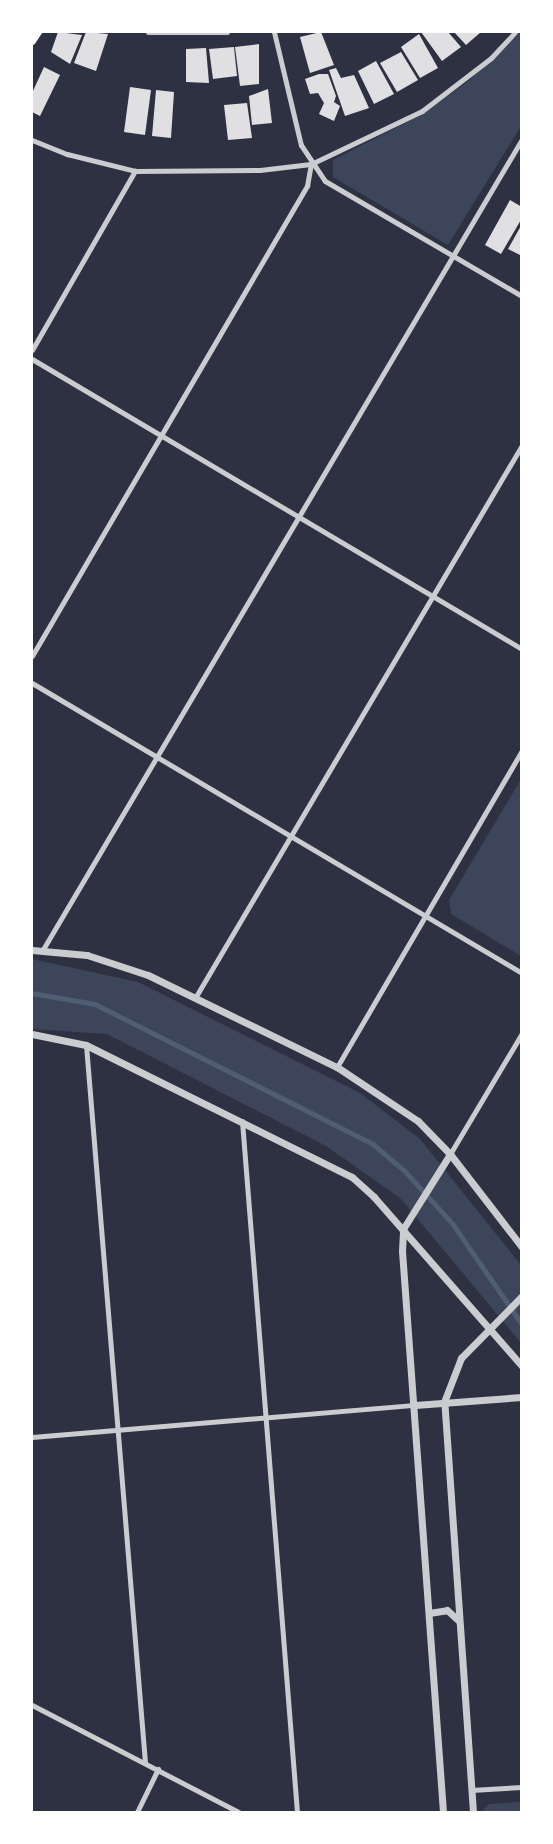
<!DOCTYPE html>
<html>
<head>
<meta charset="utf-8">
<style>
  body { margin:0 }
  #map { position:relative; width:553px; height:1844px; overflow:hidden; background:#2d3142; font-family:Montserrat,sans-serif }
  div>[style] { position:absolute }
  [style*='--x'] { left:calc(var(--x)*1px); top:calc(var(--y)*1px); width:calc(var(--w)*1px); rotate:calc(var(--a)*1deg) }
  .green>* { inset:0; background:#3c4559 }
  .stream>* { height:4.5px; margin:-2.25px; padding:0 2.25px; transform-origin:2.25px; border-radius:2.25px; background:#4f5d75 }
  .building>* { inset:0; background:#e0e0e3 }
  .minor>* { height:5px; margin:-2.5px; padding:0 2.5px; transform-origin:2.5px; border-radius:2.5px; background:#caccd0 }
  .tertiary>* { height:7px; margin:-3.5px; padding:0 3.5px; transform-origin:3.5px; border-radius:3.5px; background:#caccd0 }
  .secondary>* { height:8px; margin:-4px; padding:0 4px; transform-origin:4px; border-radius:4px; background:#fff }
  span { translate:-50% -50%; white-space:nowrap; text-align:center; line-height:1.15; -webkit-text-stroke:6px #fff; paint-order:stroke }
  .frame { position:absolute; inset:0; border:33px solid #fff; pointer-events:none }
</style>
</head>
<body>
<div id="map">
  <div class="green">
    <div style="clip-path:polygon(521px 32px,521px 126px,448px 245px,333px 177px,333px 160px,423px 114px,467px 82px)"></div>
    <div style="clip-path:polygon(521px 779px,521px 956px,451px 914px,449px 900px)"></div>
    <div style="clip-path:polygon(32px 959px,138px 982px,360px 1093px,420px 1139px,521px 1265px,521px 1343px,400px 1198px,326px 1146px,107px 1034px,32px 1029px)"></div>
    <div style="clip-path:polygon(521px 1802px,521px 1812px,481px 1812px,489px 1804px)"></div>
  </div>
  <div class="stream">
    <div style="--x:32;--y:993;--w:64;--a:9.9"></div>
    <div style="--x:95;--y:1004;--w:311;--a:26.7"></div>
    <div style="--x:373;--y:1144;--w:42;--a:40.2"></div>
    <div style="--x:405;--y:1171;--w:72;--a:47.8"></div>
    <div style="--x:453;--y:1224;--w:121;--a:55.4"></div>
  </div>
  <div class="building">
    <div style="clip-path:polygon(58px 32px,82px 35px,70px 64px,51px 52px)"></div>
    <div style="clip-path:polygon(86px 32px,108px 34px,96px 71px,74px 63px)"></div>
    <div style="clip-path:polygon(321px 32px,334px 65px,310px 73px,300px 37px)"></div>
    <div style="clip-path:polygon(421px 32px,448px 32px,461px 47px,442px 61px)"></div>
    <div style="clip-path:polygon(454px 32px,481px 32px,466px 45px)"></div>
    <div style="clip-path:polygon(419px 34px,438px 68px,420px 78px,401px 47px)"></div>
    <div style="clip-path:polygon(259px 44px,259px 84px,240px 86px,235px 47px)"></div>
    <div style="clip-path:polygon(234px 47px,237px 76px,213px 79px,209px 49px)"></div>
    <div style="clip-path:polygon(206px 48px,209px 83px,186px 82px,186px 49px)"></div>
    <div style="clip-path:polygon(401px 52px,418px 80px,397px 92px,380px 63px)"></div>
    <div style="clip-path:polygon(376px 61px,394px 94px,374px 104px,358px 71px)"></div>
    <div style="clip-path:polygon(44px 67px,60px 75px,40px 116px,32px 112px,32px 93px)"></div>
    <div style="clip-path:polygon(336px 68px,341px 78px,354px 75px,369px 108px,345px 116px,329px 70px)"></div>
    <div style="clip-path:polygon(319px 74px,328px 74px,336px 96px,334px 102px,340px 106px,334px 121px,319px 114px,324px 103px,318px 93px,310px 94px,305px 79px)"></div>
    <div style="clip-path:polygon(130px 87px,151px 90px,145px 135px,124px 132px)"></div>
    <div style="clip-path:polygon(268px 89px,272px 123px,252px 125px,249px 96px)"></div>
    <div style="clip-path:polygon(156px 90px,174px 92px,171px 138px,152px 136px)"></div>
    <div style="clip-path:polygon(247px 103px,252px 138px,228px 140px,224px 105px)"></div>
    <div style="clip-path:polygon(510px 200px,522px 207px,522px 218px,501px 254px,485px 245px)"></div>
    <div style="clip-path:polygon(522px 224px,522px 256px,508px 249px)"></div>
  </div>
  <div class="minor">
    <div style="--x:148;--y:32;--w:79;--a:0"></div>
    <div style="--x:274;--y:32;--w:116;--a:76.6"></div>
    <div style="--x:301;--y:145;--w:43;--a:56.3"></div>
    <div style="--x:325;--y:181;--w:228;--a:30.3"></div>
    <div style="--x:32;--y:140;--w:38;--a:22"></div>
    <div style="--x:67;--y:154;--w:70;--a:14"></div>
    <div style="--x:135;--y:171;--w:125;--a:-0.5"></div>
    <div style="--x:260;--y:170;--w:51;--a:-6.7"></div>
    <div style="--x:311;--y:164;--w:123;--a:-25.5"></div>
    <div style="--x:422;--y:111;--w:87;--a:-37.5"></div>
    <div style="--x:491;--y:58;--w:35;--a:-47"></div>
    <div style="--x:32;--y:350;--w:207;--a:-60.1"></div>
    <div style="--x:32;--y:359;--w:569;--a:30.62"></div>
    <div style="--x:32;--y:656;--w:545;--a:-59.67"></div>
    <div style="--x:307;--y:186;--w:22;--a:-80"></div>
    <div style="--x:32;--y:683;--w:569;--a:30.62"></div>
    <div style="--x:42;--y:951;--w:943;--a:-59.41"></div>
    <div style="--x:195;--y:998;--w:642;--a:-59.4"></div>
    <div style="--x:86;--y:1045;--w:720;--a:85.3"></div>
    <div style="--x:337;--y:1067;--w:366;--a:-59.7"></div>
    <div style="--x:242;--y:1121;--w:693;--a:85.45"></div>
    <div style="--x:450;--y:1154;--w:141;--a:-59.2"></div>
    <div style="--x:32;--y:1437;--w:384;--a:-4.8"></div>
    <div style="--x:32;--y:1705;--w:232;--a:27.4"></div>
    <div style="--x:471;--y:1790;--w:51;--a:-3.4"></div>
    <div style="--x:137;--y:1812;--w:48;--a:-64"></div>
  </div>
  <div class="tertiary">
    <div style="--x:32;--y:950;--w:55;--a:5.2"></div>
    <div style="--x:87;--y:955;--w:64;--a:18.2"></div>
    <div style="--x:148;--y:975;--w:210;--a:26"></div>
    <div style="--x:337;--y:1067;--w:97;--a:33.7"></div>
    <div style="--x:418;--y:1121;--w:46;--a:45.9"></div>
    <div style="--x:450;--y:1154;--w:118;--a:52.3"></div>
    <div style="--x:32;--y:1034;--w:55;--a:11.5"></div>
    <div style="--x:86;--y:1045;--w:297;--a:26.4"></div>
    <div style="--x:352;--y:1177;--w:30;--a:42"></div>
    <div style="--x:374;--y:1197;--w:225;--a:48.8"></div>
    <div style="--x:415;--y:1405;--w:107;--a:-4.3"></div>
    <div style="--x:429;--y:1613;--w:18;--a:-9"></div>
    <div style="--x:447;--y:1610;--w:15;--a:42"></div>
    <div style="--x:443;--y:1812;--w:562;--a:-94.18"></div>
    <div style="--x:402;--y:1251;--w:22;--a:-87"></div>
    <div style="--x:403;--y:1229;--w:89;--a:-57.9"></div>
    <div style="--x:473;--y:1812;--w:411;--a:-94"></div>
    <div style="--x:444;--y:1402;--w:47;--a:-68.9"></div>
    <div style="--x:461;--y:1358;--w:87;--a:-45.5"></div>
  </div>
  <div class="secondary">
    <div style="--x:32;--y:41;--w:11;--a:-56"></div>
  </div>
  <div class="frame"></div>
</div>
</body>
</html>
